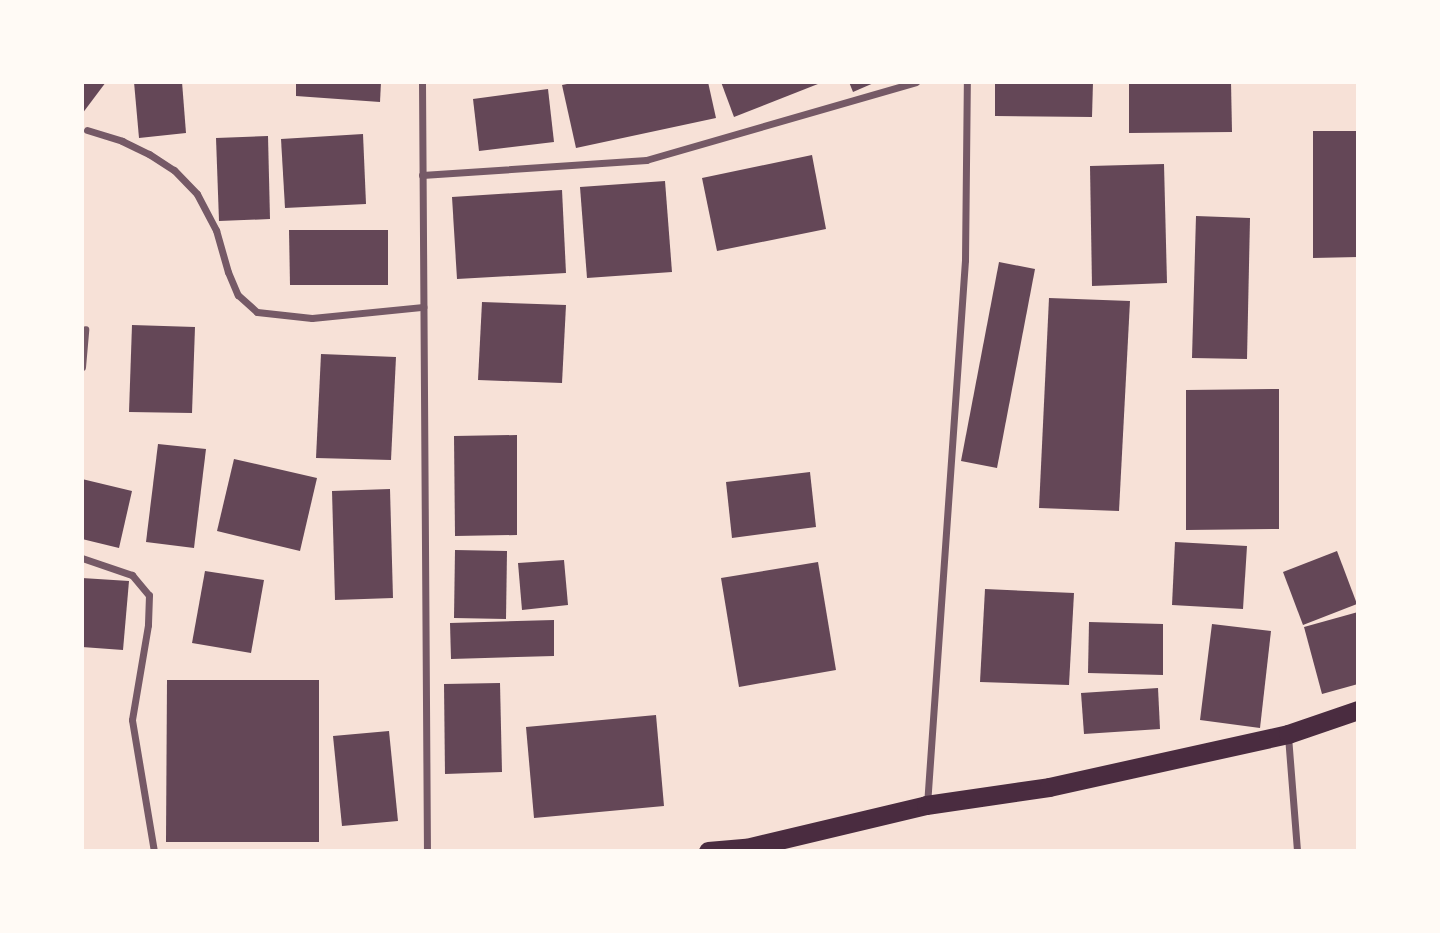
<!DOCTYPE html>
<html>
<head>
<meta charset="utf-8">
<style>
  body { margin:0 }
  #map { position:relative; width:1440px; height:933px; overflow:hidden; background:#f7e1d7; font-family:Figtree,sans-serif }
  div>[style] { position:absolute }
  [style*='--x'] { left:calc(var(--x)*1px); top:calc(var(--y)*1px); width:calc(var(--w)*1px); rotate:calc(var(--a)*1deg) }
  .building>* { inset:0; background:#644757 }
  .minor>* { height:7px; margin:-3.5px; padding:0 3.5px; transform-origin:3.5px; border-radius:3.5px; background:#755966 }
  .trunk>* { height:19px; margin:-9.5px; padding:0 9.5px; transform-origin:9.5px; border-radius:9.5px; background:#4a2c40 }
  span { translate:-50% -50%; white-space:nowrap; text-align:center; line-height:1.15; -webkit-text-stroke:6px #fffaf5; paint-order:stroke }
  .frame { position:absolute; inset:0; border:84px solid #fffaf5; pointer-events:none }
</style>
</head>
<body>
<div id="map">
  <div class="building">
    <div style="clip-path:polygon(82px 82px,106px 82px,82px 114px)"></div>
    <div style="clip-path:polygon(134px 82px,182px 82px,186px 133px,139px 138px)"></div>
    <div style="clip-path:polygon(296px 82px,381px 82px,380px 102px,296px 96px)"></div>
    <div style="clip-path:polygon(577px 82px,708px 82px,716px 118px,576px 148px,562px 85px)"></div>
    <div style="clip-path:polygon(721px 82px,823px 82px,734px 117px)"></div>
    <div style="clip-path:polygon(849px 82px,876px 82px,853px 92px)"></div>
    <div style="clip-path:polygon(995px 82px,1093px 82px,1092px 117px,995px 116px)"></div>
    <div style="clip-path:polygon(1129px 82px,1231px 82px,1232px 132px,1129px 133px)"></div>
    <div style="clip-path:polygon(548px 89px,554px 142px,479px 151px,473px 99px)"></div>
    <div style="clip-path:polygon(1313px 131px,1358px 131px,1358px 257px,1313px 258px)"></div>
    <div style="clip-path:polygon(363px 134px,366px 204px,285px 208px,281px 139px)"></div>
    <div style="clip-path:polygon(268px 136px,270px 219px,219px 221px,216px 138px)"></div>
    <div style="clip-path:polygon(812px 155px,826px 229px,717px 251px,702px 178px)"></div>
    <div style="clip-path:polygon(1164px 164px,1167px 283px,1092px 286px,1090px 166px)"></div>
    <div style="clip-path:polygon(665px 181px,672px 272px,587px 278px,580px 187px)"></div>
    <div style="clip-path:polygon(562px 190px,566px 273px,457px 279px,452px 197px)"></div>
    <div style="clip-path:polygon(1196px 216px,1250px 218px,1247px 359px,1192px 358px)"></div>
    <div style="clip-path:polygon(289px 230px,388px 230px,388px 285px,290px 285px)"></div>
    <div style="clip-path:polygon(999px 262px,1035px 269px,997px 468px,961px 461px)"></div>
    <div style="clip-path:polygon(1049px 298px,1130px 301px,1119px 511px,1039px 508px)"></div>
    <div style="clip-path:polygon(482px 302px,566px 305px,562px 383px,478px 380px)"></div>
    <div style="clip-path:polygon(132px 325px,195px 327px,192px 413px,129px 412px)"></div>
    <div style="clip-path:polygon(321px 354px,396px 357px,391px 460px,316px 458px)"></div>
    <div style="clip-path:polygon(1279px 389px,1279px 529px,1186px 530px,1186px 390px)"></div>
    <div style="clip-path:polygon(517px 435px,517px 535px,455px 536px,454px 436px)"></div>
    <div style="clip-path:polygon(158px 444px,206px 449px,194px 548px,146px 542px)"></div>
    <div style="clip-path:polygon(234px 459px,317px 478px,300px 551px,217px 531px)"></div>
    <div style="clip-path:polygon(810px 472px,816px 527px,732px 538px,726px 482px)"></div>
    <div style="clip-path:polygon(82px 479px,132px 491px,119px 548px,82px 539px)"></div>
    <div style="clip-path:polygon(390px 489px,393px 598px,335px 600px,332px 491px)"></div>
    <div style="clip-path:polygon(1175px 542px,1247px 546px,1243px 609px,1172px 605px)"></div>
    <div style="clip-path:polygon(455px 550px,507px 551px,506px 619px,454px 618px)"></div>
    <div style="clip-path:polygon(1337px 551px,1357px 604px,1303px 625px,1283px 572px)"></div>
    <div style="clip-path:polygon(564px 560px,568px 605px,522px 610px,518px 563px)"></div>
    <div style="clip-path:polygon(818px 562px,836px 670px,739px 687px,721px 578px)"></div>
    <div style="clip-path:polygon(205px 571px,264px 580px,251px 653px,192px 643px)"></div>
    <div style="clip-path:polygon(82px 578px,129px 581px,123px 650px,82px 647px)"></div>
    <div style="clip-path:polygon(985px 589px,1074px 593px,1069px 685px,980px 682px)"></div>
    <div style="clip-path:polygon(1358px 612px,1358px 684px,1322px 694px,1304px 627px)"></div>
    <div style="clip-path:polygon(554px 620px,554px 656px,451px 659px,450px 623px)"></div>
    <div style="clip-path:polygon(1089px 622px,1163px 624px,1163px 675px,1088px 673px)"></div>
    <div style="clip-path:polygon(1212px 624px,1271px 631px,1260px 728px,1200px 720px)"></div>
    <div style="clip-path:polygon(167px 680px,319px 680px,319px 842px,166px 842px)"></div>
    <div style="clip-path:polygon(500px 683px,502px 772px,445px 774px,444px 684px)"></div>
    <div style="clip-path:polygon(1158px 688px,1160px 729px,1084px 734px,1081px 693px)"></div>
    <div style="clip-path:polygon(656px 715px,664px 806px,534px 818px,526px 727px)"></div>
    <div style="clip-path:polygon(389px 731px,398px 821px,342px 826px,333px 736px)"></div>
  </div>
  <div class="minor">
    <div style="--x:422;--y:82;--w:769;--a:89.63"></div>
    <div style="--x:87;--y:130;--w:37;--a:17"></div>
    <div style="--x:122;--y:141;--w:30;--a:26"></div>
    <div style="--x:149;--y:154;--w:30;--a:33"></div>
    <div style="--x:174;--y:170;--w:33;--a:46"></div>
    <div style="--x:197;--y:194;--w:41;--a:62.2"></div>
    <div style="--x:216;--y:230;--w:44;--a:74.1"></div>
    <div style="--x:228;--y:272;--w:25;--a:67"></div>
    <div style="--x:238;--y:295;--w:25;--a:42"></div>
    <div style="--x:257;--y:312;--w:55;--a:6.2"></div>
    <div style="--x:312;--y:318;--w:112;--a:-5.7"></div>
    <div style="--x:422;--y:175;--w:225;--a:-3.8"></div>
    <div style="--x:646;--y:160;--w:281;--a:-16.1"></div>
    <div style="--x:82;--y:367;--w:38;--a:-85"></div>
    <div style="--x:82;--y:558;--w:53;--a:18.8"></div>
    <div style="--x:132;--y:575;--w:26;--a:50"></div>
    <div style="--x:149;--y:595;--w:30;--a:92"></div>
    <div style="--x:148;--y:625;--w:96;--a:99.6"></div>
    <div style="--x:132;--y:720;--w:133;--a:80.5"></div>
    <div style="--x:1288;--y:736;--w:115;--a:85.5"></div>
    <div style="--x:927;--y:805;--w:546;--a:-86.01"></div>
    <div style="--x:965;--y:260;--w:178;--a:-89.4"></div>
  </div>
  <div class="trunk">
    <div style="--x:708;--y:851;--w:38;--a:-5"></div>
    <div style="--x:746;--y:848;--w:185;--a:-13.4"></div>
    <div style="--x:926;--y:805;--w:124;--a:-8.3"></div>
    <div style="--x:1049;--y:787;--w:245;--a:-12.5"></div>
    <div style="--x:1288;--y:734;--w:74;--a:-18.9"></div>
  </div>
  <div class="frame"></div>
</div>
</body>
</html>
